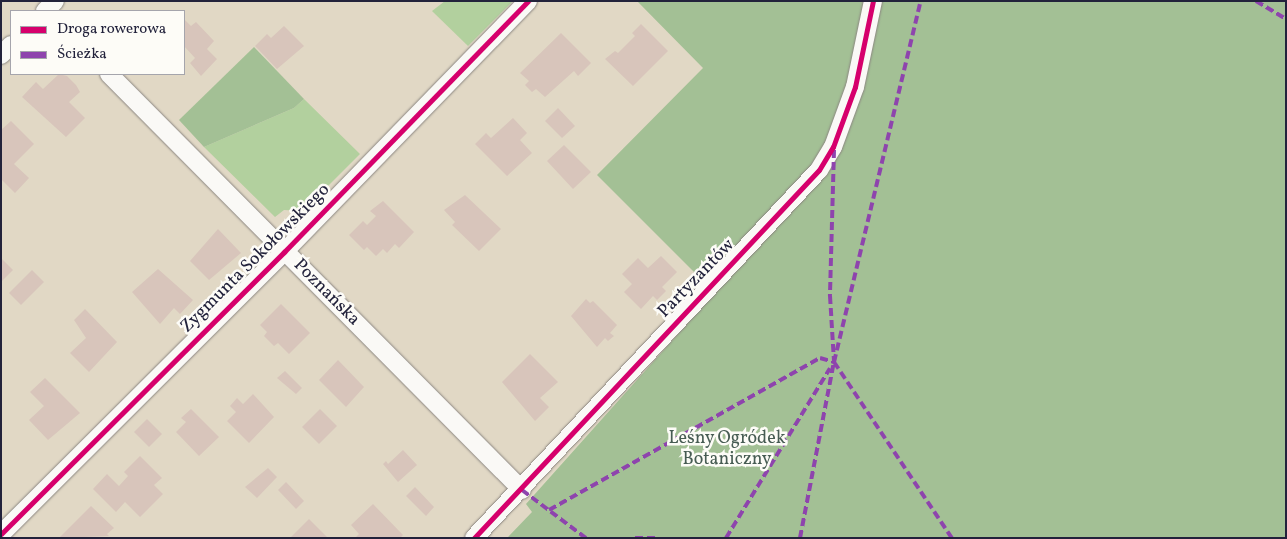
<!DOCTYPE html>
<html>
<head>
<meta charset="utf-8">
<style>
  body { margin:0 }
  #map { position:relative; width:1287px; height:539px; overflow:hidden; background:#e1d8c5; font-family:Vollkorn,serif }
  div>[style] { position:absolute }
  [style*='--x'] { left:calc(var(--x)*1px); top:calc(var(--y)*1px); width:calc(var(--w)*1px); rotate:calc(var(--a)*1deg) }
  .green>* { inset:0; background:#b2d09e }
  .forest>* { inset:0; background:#a3c095 }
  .building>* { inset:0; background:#d8c5bb }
  .roads { filter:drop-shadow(0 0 1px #8b8681) drop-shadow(0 0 1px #8b8681) }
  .minor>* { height:18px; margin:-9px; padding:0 9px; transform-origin:9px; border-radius:9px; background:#faf9f6 }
  .quiet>* { height:4px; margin-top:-2px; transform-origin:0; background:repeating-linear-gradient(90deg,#8e44ad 0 8px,transparent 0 12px) }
  .cycleway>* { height:5px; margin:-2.5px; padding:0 2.5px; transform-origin:2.5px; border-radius:2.5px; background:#d6006c }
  span { translate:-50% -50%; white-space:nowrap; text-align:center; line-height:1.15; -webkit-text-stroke:5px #fdfcf7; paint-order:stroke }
  .street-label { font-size:18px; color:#22223b }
  .park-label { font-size:18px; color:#475c53 }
  .frame { position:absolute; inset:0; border:2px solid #22223b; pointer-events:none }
  .legend { position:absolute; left:10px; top:10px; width:175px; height:65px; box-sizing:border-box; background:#fdfcf7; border:1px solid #a5a5ac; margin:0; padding:6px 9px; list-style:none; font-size:15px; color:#22223b }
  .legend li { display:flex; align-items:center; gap:10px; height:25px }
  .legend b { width:25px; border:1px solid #a5a5ac }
</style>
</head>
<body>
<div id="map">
  <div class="green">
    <div style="clip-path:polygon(445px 1px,513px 1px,468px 46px,432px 11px)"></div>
    <div style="clip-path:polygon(304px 99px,360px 154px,303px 211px,284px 210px,275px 217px,204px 147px,294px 108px)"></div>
  </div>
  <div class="forest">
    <div style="clip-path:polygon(637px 1px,867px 1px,852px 75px,834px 127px,815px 168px,703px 281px,597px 175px,703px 68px)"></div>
    <div style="clip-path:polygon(878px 1px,1286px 1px,1286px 538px,507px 538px,532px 512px,526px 504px,763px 239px,827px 172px)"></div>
    <div style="clip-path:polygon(254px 47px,304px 99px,294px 108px,204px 147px,179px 120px)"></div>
  </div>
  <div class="building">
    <div style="clip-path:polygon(184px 19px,191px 26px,196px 22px,214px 41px,207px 49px,217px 59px,201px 76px,190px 63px,195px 58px,184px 46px)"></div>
    <div style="clip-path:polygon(641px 24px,668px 51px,633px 86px,605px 59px,615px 51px,618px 53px,635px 36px,632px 33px)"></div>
    <div style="clip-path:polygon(284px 26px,304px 46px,277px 69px,255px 46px,267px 34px,271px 38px)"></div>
    <div style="clip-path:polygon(561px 33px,591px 63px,578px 76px,574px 71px,545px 97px,536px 89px,532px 92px,525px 85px,529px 81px,520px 73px)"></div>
    <div style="clip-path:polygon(59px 74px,67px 76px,76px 85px,80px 92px,69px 102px,85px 118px,66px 137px,22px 97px,36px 82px,43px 89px)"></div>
    <div style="clip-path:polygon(558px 108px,575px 126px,562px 138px,545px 121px)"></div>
    <div style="clip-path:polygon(513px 118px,527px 133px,520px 140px,532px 153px,507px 176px,475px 144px,486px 133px,491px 138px)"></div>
    <div style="clip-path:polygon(11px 121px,34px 144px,14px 164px,29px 178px,15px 193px,1px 179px,1px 130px)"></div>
    <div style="clip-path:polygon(564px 145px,591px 172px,573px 189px,547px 161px)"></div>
    <div style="clip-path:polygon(465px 195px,501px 229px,479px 251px,452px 225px,455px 222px,444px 210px)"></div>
    <div style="clip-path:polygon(383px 201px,414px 232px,399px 248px,395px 244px,387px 253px,383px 249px,376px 256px,367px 247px,364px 250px,349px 235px,363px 221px,367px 225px,376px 216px,370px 211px)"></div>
    <div style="clip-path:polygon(218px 229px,241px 253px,209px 280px,190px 261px)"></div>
    <div style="clip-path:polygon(661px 256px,677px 272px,662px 287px,666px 291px,657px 300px,653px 296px,641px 309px,624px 292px,632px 284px,622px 274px,638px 258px,648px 268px)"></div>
    <div style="clip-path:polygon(1px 258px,13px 270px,1px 282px)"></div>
    <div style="clip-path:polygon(158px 269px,193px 300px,180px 314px,174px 308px,160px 324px,132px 292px)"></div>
    <div style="clip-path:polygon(32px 270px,44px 282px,21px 305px,9px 293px)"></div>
    <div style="clip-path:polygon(586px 299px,590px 303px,593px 301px,617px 325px,610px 333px,614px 336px,608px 341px,605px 338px,597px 347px,571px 316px)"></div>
    <div style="clip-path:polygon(281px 304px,310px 333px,289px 354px,278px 343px,274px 346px,264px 336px,267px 332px,260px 325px)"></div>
    <div style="clip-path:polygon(85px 309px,117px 342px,89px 372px,70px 353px,86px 338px,74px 320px)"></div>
    <div style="clip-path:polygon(530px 354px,558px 382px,540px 398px,549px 407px,535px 421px,502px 382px)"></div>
    <div style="clip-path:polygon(338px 360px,364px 387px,346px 407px,319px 380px)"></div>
    <div style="clip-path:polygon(285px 371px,302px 388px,296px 394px,277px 378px)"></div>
    <div style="clip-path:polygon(45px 378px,80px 413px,48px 440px,29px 420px,44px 406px,30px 392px)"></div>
    <div style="clip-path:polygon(253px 394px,274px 417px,249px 443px,227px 421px,236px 412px,230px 406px,237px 398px,243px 404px)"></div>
    <div style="clip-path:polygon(191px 409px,219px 437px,199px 456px,176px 432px,186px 422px,181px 418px)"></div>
    <div style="clip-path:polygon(320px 409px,337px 426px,319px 444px,302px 427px)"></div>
    <div style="clip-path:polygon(147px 419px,162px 434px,149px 447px,134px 432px)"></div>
    <div style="clip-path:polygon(403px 450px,417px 465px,398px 482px,383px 464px,386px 461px,388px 464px)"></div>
    <div style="clip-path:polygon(140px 456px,162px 478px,154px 485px,163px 494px,140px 517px,125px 502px,116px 512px,93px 489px,107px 474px,119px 486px,128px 476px,124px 472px)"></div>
    <div style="clip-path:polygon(268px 468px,277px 477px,257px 498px,245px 487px)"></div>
    <div style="clip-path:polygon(286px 482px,304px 501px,296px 509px,278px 490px)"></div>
    <div style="clip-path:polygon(415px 487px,434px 507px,426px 516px,406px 496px)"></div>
    <div style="clip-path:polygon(373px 504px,403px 535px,400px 538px,355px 538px,359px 534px,351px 525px)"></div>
    <div style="clip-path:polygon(91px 506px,114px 528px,107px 534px,109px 536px,59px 538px)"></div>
    <div style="clip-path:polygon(309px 519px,328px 538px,290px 538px)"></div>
  </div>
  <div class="roads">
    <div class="minor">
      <div style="--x:45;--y:11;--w:14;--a:-45"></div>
      <div style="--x:1;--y:55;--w:14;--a:-45"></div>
      <div style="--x:109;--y:74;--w:586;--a:45.21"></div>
      <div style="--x:1;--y:534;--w:400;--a:-44.9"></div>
      <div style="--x:284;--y:252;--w:350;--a:-45.8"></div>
      <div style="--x:474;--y:538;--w:504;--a:-46.85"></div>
      <div style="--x:819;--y:170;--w:27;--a:-59"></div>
      <div style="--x:833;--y:147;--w:64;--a:-69.9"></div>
      <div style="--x:855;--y:87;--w:88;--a:-78.2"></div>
    </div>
  </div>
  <div class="quiet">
    <div style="--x:1256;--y:1;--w:35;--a:31"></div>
    <div style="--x:834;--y:150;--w:146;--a:91.6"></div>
    <div style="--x:830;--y:296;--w:66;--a:86.5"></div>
    <div style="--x:834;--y:362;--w:212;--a:56.2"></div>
    <div style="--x:522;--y:490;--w:80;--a:36.9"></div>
    <div style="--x:549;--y:510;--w:311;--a:-29.3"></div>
    <div style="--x:820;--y:358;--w:15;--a:16"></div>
    <div style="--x:635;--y:538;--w:20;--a:0"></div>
    <div style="--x:726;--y:538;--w:199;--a:-58.5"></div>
    <div style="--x:800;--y:538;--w:179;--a:-79.1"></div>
    <div style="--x:834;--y:362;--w:371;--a:-76.5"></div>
  </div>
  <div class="cycleway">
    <div style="--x:1;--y:534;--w:400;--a:-44.9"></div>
    <div style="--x:284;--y:252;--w:350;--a:-45.8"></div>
    <div style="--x:474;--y:538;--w:504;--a:-46.85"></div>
    <div style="--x:819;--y:170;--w:27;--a:-59"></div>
    <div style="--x:833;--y:147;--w:64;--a:-69.9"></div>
    <div style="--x:855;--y:87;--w:88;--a:-78.2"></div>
  </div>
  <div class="street-label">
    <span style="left:256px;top:259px;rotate:-45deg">Zygmunta Sokołowskiego</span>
    <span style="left:697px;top:279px;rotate:-46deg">Partyzantów</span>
    <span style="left:326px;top:293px;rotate:45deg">Poznańska</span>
  </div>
  <div class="park-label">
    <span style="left:727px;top:450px">Leśny Ogródek<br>Botaniczny</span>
  </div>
  <div class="frame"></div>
  <ul class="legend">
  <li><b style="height:6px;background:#d6006c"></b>Droga rowerowa</li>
  <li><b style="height:6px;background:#8e44ad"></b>Ścieżka</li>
  </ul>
</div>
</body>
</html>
